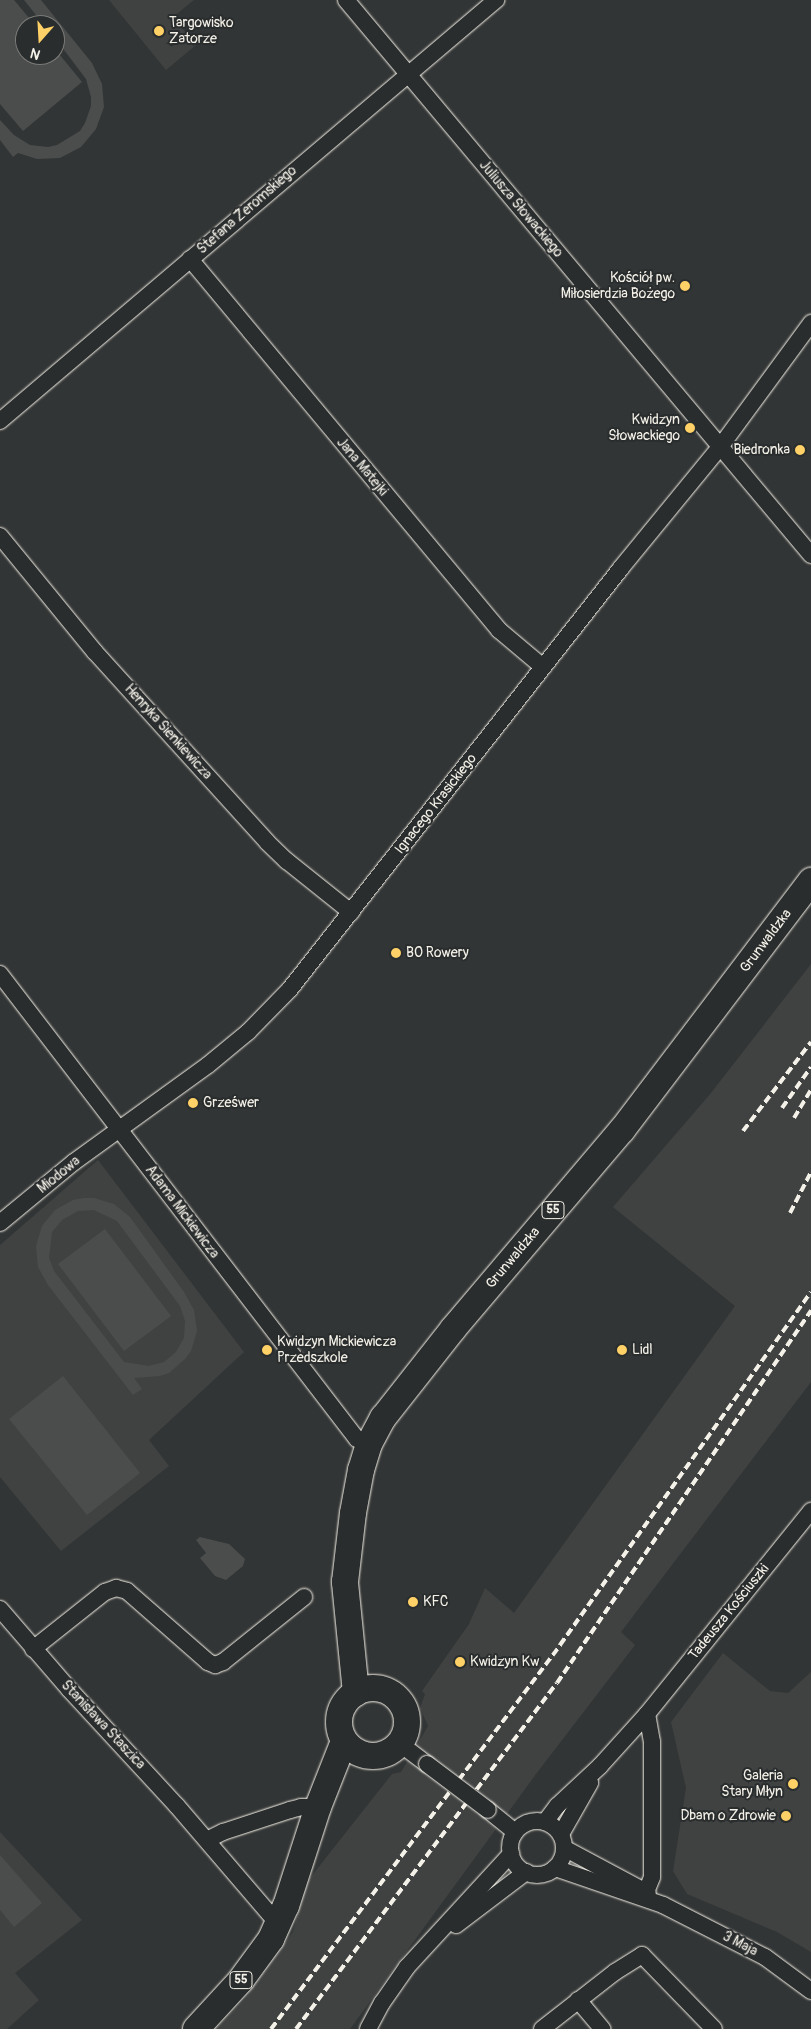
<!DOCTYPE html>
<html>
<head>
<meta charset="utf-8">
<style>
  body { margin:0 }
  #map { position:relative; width:811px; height:2029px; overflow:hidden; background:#323535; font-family:Pangolin,sans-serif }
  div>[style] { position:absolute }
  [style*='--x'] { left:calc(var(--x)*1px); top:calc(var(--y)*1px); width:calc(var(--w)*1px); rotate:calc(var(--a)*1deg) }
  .built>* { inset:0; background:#404242 }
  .green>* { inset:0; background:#4b4d4c }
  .roads { filter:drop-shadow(0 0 1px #f4f1e8) drop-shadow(0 0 1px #f4f1e8) }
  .street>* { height:16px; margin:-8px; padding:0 8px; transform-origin:8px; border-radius:8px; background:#2a2d2e }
  .street>.ring { margin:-8px; padding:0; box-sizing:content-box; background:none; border:16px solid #2a2d2e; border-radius:50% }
  .primary>* { height:26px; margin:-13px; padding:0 13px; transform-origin:13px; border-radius:13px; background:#2a2d2e }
  .primary>.ring { margin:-13px; padding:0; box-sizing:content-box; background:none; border:26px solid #2a2d2e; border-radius:50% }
  .rail>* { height:4px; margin-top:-2px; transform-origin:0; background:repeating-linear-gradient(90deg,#f4f1e8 0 8px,transparent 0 12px) }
  .bridges { filter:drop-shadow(0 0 1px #f4f1e8) drop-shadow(0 0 1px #f4f1e8) }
  .street-bridge>* { height:16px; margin:-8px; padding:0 8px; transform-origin:8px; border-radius:8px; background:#2a2d2e }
  .dots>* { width:14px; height:14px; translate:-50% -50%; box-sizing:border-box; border:2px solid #2a2d2e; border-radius:50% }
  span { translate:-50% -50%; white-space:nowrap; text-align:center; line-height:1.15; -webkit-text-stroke:4px #2a2d2e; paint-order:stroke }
  .shield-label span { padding:1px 4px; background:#2a2d2e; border:1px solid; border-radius:4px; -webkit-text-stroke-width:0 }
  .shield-label { font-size:12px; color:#f4f1e8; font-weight:700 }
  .poi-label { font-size:14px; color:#f4f1e8 }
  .left { translate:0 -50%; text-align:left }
  .right { translate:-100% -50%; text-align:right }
  .street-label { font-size:14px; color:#f4f1e8 }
  .north { position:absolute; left:15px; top:15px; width:50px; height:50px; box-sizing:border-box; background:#2a2d2e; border:1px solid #7b7b78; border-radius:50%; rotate:199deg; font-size:14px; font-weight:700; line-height:20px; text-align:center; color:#f4f1e8 }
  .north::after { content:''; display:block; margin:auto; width:18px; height:22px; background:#ffd166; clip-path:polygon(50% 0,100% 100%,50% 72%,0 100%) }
</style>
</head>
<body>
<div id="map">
  <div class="built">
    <div style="clip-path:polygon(109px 0,194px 0,173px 17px,196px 45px,166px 70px)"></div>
    <div style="clip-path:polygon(811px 964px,811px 1382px,621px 1632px,635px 1645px,536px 1774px,350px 2029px,215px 2029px,244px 2000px,293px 1932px,306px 1883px,392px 1774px,401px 1772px,428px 1726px,420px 1708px,425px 1694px,422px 1691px,469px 1624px,485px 1588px,514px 1613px,735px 1306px,613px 1207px,711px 1093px)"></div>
    <div style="clip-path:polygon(98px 1160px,244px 1352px,149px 1440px,169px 1466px,61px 1551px,0 1477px,0 1245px)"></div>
    <div style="clip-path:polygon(723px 1653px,770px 1691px,788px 1693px,811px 1672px,811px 1952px,777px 1932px,687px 1894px,673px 1871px,686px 1788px,671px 1722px)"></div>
    <div style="clip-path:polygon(0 1832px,82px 1920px,15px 1973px,39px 2000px,7px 2029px,0 2029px)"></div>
  </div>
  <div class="green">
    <div style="clip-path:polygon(0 0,14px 0,35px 25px,25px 25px,25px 55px,55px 55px,55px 49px,82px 82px,23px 131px,0 104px)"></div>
    <div style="clip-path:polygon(24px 0,41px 0,92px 63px,102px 84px,104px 107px,96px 129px,81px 147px,60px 158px,37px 159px,18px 153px,13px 157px,0 140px,0 120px,14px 135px,30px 145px,48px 147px,57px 145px,80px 131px,85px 123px,91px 106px,91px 97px,86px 79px,55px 38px,55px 25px,44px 25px)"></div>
    <div style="clip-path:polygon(evenodd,84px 1198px,94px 1198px,114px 1204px,130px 1217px,184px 1292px,194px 1310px,197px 1331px,191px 1351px,185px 1359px,169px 1373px,160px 1376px,134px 1378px,142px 1389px,133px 1395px,48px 1285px,38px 1267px,36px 1246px,42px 1226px,55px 1210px,73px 1200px,84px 1198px,94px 1210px,117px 1221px,180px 1306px,185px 1321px,184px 1338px,176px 1352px,164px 1362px,149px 1366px,124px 1362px,54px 1271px,49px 1258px,52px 1232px,62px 1220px,69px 1216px,78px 1211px,94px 1210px)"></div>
    <div style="clip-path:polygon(105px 1229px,171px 1316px,124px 1351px,58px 1264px)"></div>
    <div style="clip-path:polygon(63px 1376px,140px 1473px,87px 1515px,9px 1419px)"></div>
    <div style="clip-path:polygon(200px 1537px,229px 1544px,245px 1559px,243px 1566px,226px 1580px,215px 1576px,200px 1558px,206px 1553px,196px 1540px)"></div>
    <div style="clip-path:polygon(0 1855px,42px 1903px,14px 1927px,0 1910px)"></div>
  </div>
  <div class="roads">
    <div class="street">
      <div style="--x:346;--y:0;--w:724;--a:50.04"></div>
      <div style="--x:190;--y:259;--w:483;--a:50.2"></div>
      <div style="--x:499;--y:630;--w:57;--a:40.1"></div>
      <div style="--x:0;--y:421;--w:651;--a:-40.32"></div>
      <div style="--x:0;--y:536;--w:150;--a:50.7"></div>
      <div style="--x:95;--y:652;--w:256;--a:47.8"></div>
      <div style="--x:267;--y:842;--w:28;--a:44"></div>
      <div style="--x:287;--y:861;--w:82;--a:38.6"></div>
      <div style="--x:0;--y:974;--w:586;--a:52.49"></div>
      <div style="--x:357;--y:1439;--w:13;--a:23"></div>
      <div style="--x:0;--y:1223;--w:96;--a:-39.5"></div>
      <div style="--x:74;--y:1162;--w:165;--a:-35.9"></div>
      <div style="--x:208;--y:1065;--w:52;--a:-39.5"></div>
      <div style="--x:248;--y:1032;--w:60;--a:-45.7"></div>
      <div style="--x:290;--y:989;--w:536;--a:-51.82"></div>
      <div style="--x:621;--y:568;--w:156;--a:-50.7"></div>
      <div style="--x:720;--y:447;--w:154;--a:-53.7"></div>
      <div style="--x:0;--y:1609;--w:106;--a:49.2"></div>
      <div style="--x:69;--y:1689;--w:159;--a:47.3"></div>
      <div style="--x:177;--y:1806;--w:155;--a:49.4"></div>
      <div style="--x:33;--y:1649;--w:92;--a:-38.4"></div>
      <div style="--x:105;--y:1592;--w:12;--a:-20"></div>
      <div style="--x:116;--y:1588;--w:11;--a:15"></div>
      <div style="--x:127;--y:1591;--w:108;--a:41.2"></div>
      <div style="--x:208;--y:1662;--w:8;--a:23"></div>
      <div style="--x:215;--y:1665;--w:9;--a:-21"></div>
      <div style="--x:223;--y:1662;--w:104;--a:-38.7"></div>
      <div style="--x:399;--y:1743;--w:35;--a:37"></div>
      <div style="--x:488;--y:1810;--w:35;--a:39"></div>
      <div class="ring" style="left:510px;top:1821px;width:38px;height:38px"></div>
      <div style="--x:545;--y:1822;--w:20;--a:-53"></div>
      <div style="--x:557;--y:1806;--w:59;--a:-42.9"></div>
      <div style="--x:600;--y:1766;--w:70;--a:-47.9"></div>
      <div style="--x:647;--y:1714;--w:261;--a:-51.1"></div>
      <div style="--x:561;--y:1834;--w:59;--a:-60.4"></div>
      <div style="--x:207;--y:1840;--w:18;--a:-27"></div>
      <div style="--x:223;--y:1832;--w:71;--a:-18.2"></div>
      <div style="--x:290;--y:1810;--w:11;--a:-15"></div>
      <div style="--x:301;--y:1807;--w:17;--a:0"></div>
      <div style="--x:564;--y:1848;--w:95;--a:28.2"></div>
      <div style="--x:555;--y:1868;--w:114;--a:18.9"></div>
      <div style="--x:663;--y:1905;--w:114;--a:27"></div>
      <div style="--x:765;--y:1957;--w:57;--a:36.5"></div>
      <div style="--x:646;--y:1892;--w:16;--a:-68"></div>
      <div style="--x:652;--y:1877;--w:135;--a:-90"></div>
      <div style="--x:652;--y:1742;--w:28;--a:-100"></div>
      <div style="--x:456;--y:1925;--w:88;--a:-37.1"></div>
      <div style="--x:578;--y:2000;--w:38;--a:50"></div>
      <div style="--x:368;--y:2029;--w:30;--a:-62"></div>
      <div style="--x:382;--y:2003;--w:44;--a:-55.2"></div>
      <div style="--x:407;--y:1967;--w:154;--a:-47.4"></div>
      <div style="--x:542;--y:2029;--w:93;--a:-38"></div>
      <div style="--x:615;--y:1972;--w:32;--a:-32"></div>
      <div style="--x:642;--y:1955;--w:103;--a:45.8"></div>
    </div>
    <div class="primary">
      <div class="ring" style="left:339px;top:1688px;width:42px;height:42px"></div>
      <div style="--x:356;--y:1693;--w:112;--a:-95.7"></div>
      <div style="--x:345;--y:1582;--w:69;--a:-83.4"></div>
      <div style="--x:353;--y:1513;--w:44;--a:-79.5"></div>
      <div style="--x:361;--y:1470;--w:27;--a:-73"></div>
      <div style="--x:369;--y:1444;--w:30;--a:-62"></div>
      <div style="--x:383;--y:1418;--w:113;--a:-51.8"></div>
      <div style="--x:453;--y:1329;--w:261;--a:-49.7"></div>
      <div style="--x:622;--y:1130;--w:313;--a:-52.8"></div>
      <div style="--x:196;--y:2029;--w:67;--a:-47.4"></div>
      <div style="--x:241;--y:1980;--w:51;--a:-53.8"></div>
      <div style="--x:271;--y:1939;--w:36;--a:-66"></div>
      <div style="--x:286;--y:1906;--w:104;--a:-72.1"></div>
      <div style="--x:318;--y:1807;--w:71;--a:-68.5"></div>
    </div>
  </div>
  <div class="rail">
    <div style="--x:782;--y:1108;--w:50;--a:-54.7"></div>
    <div style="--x:794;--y:1118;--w:33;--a:-59"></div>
    <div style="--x:743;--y:1131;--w:112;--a:-52.6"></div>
    <div style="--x:790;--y:1213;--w:46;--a:-62.9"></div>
    <div style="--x:271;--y:2029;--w:481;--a:-53"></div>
    <div style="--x:560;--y:1645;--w:433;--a:-54.6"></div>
    <div style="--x:296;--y:2029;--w:433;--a:-53"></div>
    <div style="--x:557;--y:1683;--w:451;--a:-55.7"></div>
  </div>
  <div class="bridges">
    <div class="street-bridge">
      <div style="--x:427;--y:1764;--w:76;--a:37"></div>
    </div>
  </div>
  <div class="dots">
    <div style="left:159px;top:31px;background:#ffd166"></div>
    <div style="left:685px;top:286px;background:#ffd166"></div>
    <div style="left:690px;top:428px;background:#ffd166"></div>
    <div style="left:800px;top:450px;background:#ffd166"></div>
    <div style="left:396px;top:953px;background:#ffd166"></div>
    <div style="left:193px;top:1103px;background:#ffd166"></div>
    <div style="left:267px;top:1350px;background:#ffd166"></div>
    <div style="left:622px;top:1350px;background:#ffd166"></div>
    <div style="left:413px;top:1602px;background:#ffd166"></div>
    <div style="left:460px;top:1662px;background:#ffd166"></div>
    <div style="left:793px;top:1784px;background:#ffd166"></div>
    <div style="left:786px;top:1816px;background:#ffd166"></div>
  </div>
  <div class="shield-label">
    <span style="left:553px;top:1210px">55</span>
    <span style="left:241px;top:1980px">55</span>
  </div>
  <div class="poi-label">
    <span class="left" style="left:169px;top:31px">Targowisko<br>Zatorze</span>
    <span class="right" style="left:675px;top:286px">Kościół pw.<br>Miłosierdzia Bożego</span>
    <span class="right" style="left:680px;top:428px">Kwidzyn<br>Słowackiego</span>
    <span class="right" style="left:790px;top:450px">Biedronka</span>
    <span class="left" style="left:406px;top:953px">BO Rowery</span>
    <span class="left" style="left:203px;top:1103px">Grześwer</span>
    <span class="left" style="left:277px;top:1350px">Kwidzyn Mickiewicza<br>Przedszkole</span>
    <span class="left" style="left:632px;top:1350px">Lidl</span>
    <span class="left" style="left:423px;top:1602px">KFC</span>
    <span class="left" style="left:470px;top:1662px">Kwidzyn Kw</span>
    <span class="right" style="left:783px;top:1784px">Galeria<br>Stary Młyn</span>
    <span class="right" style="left:776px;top:1816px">Dbam o Zdrowie</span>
  </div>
  <div class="street-label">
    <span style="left:521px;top:209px;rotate:50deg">Juliusza Słowackiego</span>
    <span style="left:247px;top:210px;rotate:-41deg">Stefana Żeromskiego</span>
    <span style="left:362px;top:467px;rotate:50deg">Jana Matejki</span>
    <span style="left:168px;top:732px;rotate:48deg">Henryka Sienkiewicza</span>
    <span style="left:436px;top:804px;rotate:-52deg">Ignacego Krasickiego</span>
    <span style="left:766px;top:941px;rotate:-53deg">Grunwaldzka</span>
    <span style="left:59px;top:1175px;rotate:-39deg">Miodowa</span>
    <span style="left:182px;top:1212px;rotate:53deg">Adama Mickiewicza</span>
    <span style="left:513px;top:1258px;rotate:-50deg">Grunwaldzka</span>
    <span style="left:729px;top:1612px;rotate:-51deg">Tadeusza Kościuszki</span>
    <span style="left:103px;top:1725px;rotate:47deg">Stanisława Staszica</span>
    <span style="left:740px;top:1944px;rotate:28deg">3 Maja</span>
  </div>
  <div class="north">N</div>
</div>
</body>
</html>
